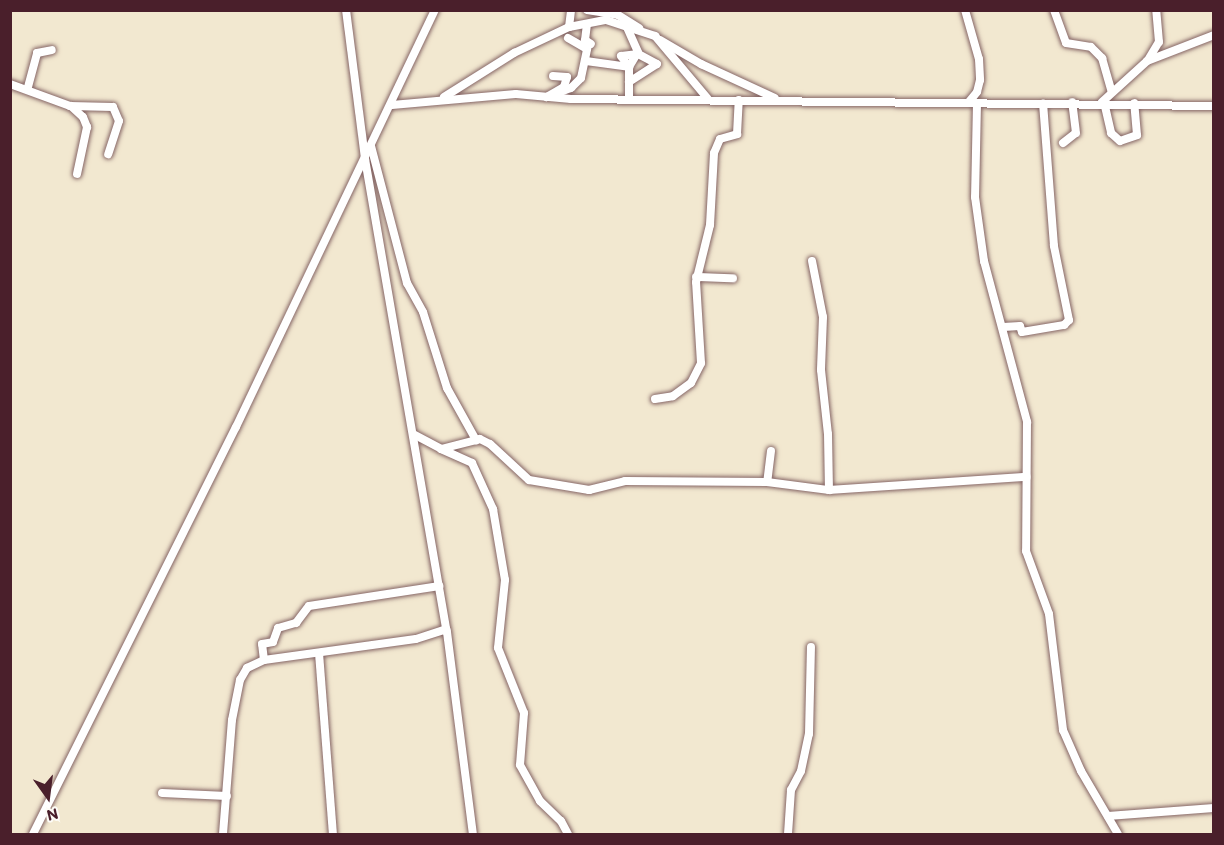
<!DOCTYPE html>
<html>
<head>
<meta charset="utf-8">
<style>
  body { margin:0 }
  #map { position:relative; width:1224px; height:845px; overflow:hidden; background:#f2e8d0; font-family:Itim,sans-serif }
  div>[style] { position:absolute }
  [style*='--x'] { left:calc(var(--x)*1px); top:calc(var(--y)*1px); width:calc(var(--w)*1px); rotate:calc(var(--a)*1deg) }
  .roads { filter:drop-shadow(0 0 2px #856565) drop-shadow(0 0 2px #856565) }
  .minor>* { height:8px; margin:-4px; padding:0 4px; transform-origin:4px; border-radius:4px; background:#fff }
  span { translate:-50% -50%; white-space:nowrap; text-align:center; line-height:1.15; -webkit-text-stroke:6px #fdfcf7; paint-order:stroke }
  .frame { position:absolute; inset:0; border:12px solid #4a1f2b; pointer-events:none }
  .north { position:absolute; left:18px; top:767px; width:60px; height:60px; -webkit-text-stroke:4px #fdfcf7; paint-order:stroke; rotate:166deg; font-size:16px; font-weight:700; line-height:24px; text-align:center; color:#4a1f2b }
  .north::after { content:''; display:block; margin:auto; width:21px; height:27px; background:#4a1f2b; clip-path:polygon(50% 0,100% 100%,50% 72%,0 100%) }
</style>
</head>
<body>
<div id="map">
  <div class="roads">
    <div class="minor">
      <div style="--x:346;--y:10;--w:150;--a:82.7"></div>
      <div style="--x:365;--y:159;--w:480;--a:80.2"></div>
      <div style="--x:447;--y:632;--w:204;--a:82.7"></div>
      <div style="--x:587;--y:10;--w:31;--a:9"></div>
      <div style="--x:618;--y:15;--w:25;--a:32"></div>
      <div style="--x:965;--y:10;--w:51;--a:74.1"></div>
      <div style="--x:979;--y:59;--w:21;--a:87"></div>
      <div style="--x:980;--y:80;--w:12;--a:104"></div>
      <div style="--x:977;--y:92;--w:14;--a:129"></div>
      <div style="--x:1054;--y:10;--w:35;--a:70"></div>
      <div style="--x:1066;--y:43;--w:25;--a:9"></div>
      <div style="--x:1091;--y:47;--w:16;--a:45"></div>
      <div style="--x:1102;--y:58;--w:35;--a:74"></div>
      <div style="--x:587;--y:24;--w:16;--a:97"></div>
      <div style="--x:585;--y:40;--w:7;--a:34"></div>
      <div style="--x:569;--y:27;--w:17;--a:-83"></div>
      <div style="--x:660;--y:40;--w:48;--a:30.3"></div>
      <div style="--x:701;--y:64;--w:81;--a:24.7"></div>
      <div style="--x:1148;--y:60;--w:21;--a:-59"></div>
      <div style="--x:1159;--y:42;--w:32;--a:-95"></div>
      <div style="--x:586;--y:61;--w:43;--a:7.9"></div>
      <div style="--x:629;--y:67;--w:17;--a:-59"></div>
      <div style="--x:638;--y:52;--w:27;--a:-114"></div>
      <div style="--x:553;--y:76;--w:14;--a:4"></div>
      <div style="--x:567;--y:77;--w:10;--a:107"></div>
      <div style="--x:564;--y:87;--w:20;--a:150"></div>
      <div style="--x:547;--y:97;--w:26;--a:-21"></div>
      <div style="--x:571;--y:88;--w:14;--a:-45"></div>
      <div style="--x:581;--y:78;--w:30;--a:-78"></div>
      <div style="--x:587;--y:49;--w:22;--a:-150"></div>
      <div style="--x:10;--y:84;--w:64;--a:20.1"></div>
      <div style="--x:70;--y:106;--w:43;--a:1.3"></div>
      <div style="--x:113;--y:107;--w:15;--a:67"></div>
      <div style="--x:119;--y:121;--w:35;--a:108"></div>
      <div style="--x:28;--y:87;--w:35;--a:-75"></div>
      <div style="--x:37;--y:53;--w:15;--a:-11"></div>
      <div style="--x:444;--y:97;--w:83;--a:-32.2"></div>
      <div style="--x:514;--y:53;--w:61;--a:-25.3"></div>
      <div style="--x:569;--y:27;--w:38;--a:-11"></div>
      <div style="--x:606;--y:20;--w:52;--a:18.1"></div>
      <div style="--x:655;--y:36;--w:82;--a:49.9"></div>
      <div style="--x:629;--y:97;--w:15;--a:-90"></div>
      <div style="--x:629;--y:82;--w:33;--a:-33"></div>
      <div style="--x:657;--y:64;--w:21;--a:-152"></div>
      <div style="--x:638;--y:54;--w:17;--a:173"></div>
      <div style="--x:621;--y:56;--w:14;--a:54"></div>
      <div style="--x:629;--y:67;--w:15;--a:90"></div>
      <div style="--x:1102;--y:102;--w:61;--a:-42.3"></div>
      <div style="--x:1147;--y:61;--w:72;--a:-21.2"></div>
      <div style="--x:1104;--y:102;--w:32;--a:77"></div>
      <div style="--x:1111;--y:133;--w:12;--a:42"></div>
      <div style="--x:1120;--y:141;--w:18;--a:-19"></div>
      <div style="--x:1137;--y:135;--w:32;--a:-95"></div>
      <div style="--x:977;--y:103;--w:94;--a:91.2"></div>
      <div style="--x:975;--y:197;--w:65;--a:82"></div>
      <div style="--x:984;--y:261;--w:167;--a:75"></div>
      <div style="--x:1027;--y:422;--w:129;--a:90.4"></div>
      <div style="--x:1026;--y:551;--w:67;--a:69.9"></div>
      <div style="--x:1049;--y:614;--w:117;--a:83.1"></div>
      <div style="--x:1063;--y:730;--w:45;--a:66.3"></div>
      <div style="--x:1081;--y:771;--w:73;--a:59.6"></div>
      <div style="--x:392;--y:105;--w:124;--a:-5.1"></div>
      <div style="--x:516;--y:94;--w:55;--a:5.2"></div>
      <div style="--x:571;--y:99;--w:643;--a:0.62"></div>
      <div style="--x:71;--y:106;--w:16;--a:43"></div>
      <div style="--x:83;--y:117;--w:11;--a:68"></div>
      <div style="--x:87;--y:127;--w:48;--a:102"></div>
      <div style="--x:1063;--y:143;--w:16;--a:-38"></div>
      <div style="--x:1076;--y:133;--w:31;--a:-97"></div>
      <div style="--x:371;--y:146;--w:142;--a:75.3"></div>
      <div style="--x:407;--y:283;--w:33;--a:61"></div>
      <div style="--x:423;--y:312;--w:80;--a:72.5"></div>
      <div style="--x:447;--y:388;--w:60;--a:60.9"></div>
      <div style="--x:812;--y:261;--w:57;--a:78.9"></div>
      <div style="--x:823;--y:317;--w:53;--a:92.2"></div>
      <div style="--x:821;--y:370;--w:64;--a:83.8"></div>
      <div style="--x:828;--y:434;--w:56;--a:89"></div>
      <div style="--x:696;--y:277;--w:37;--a:2"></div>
      <div style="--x:1003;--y:327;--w:17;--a:-3"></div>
      <div style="--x:1020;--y:326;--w:6;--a:72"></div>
      <div style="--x:1022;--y:332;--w:43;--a:-9.5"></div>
      <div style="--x:1064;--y:325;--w:7;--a:-45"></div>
      <div style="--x:1069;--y:320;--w:76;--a:-101.5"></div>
      <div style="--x:1054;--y:246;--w:143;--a:-94.4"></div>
      <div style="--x:655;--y:399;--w:18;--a:-9"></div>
      <div style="--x:673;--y:396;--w:22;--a:-36"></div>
      <div style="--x:691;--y:383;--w:22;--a:-63"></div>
      <div style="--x:701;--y:363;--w:81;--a:-93.5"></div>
      <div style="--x:696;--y:282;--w:59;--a:-76.2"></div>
      <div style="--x:710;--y:225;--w:72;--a:-86.8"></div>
      <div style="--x:714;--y:153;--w:15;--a:-67"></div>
      <div style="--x:720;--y:139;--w:18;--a:-16"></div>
      <div style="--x:737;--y:134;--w:34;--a:-87"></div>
      <div style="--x:415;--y:435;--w:30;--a:28"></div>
      <div style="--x:441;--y:449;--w:40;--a:-14.4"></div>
      <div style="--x:480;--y:439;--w:11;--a:27"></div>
      <div style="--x:490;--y:444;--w:53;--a:42.7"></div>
      <div style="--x:529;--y:480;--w:61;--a:9.5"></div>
      <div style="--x:589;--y:490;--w:37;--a:-14"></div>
      <div style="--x:625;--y:481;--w:142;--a:0.4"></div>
      <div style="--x:441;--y:449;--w:34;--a:24"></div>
      <div style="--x:472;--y:463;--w:51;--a:65.5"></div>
      <div style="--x:493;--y:509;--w:72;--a:80.4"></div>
      <div style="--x:505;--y:580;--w:68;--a:95.9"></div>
      <div style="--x:498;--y:648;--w:70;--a:68.2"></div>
      <div style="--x:524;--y:713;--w:52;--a:94.4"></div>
      <div style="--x:520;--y:765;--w:41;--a:60.9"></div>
      <div style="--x:540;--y:801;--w:29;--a:44"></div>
      <div style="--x:561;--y:821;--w:15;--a:62"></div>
      <div style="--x:771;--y:451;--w:31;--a:97"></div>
      <div style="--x:767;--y:482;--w:63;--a:7.4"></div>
      <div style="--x:829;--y:490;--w:198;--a:-3.8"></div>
      <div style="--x:319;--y:653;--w:182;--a:85.6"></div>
      <div style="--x:264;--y:660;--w:16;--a:-97"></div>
      <div style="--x:262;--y:644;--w:11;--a:-10"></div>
      <div style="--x:273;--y:642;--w:15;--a:-70"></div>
      <div style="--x:278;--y:628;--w:19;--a:-16"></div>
      <div style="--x:296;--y:623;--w:21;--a:-53"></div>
      <div style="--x:309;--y:606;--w:132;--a:-8.7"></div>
      <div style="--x:162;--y:793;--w:65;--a:2.6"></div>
      <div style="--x:1108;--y:816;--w:106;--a:-4.3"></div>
      <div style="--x:33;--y:834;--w:455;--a:-63.5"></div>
      <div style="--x:236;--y:427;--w:462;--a:-64.5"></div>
      <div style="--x:223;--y:834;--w:114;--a:-85.5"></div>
      <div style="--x:232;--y:720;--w:41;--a:-78.7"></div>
      <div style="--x:240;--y:680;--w:14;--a:-60"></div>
      <div style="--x:247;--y:668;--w:19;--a:-25"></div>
      <div style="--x:264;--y:660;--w:153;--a:-7.9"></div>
      <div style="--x:416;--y:639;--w:32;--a:-18"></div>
      <div style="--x:788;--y:834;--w:44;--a:-86.1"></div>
      <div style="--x:791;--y:790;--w:21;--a:-62"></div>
      <div style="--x:801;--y:771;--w:38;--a:-78"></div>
      <div style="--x:809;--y:734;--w:87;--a:-88.7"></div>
    </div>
  </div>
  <div class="frame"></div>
  <div class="north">N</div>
</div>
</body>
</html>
